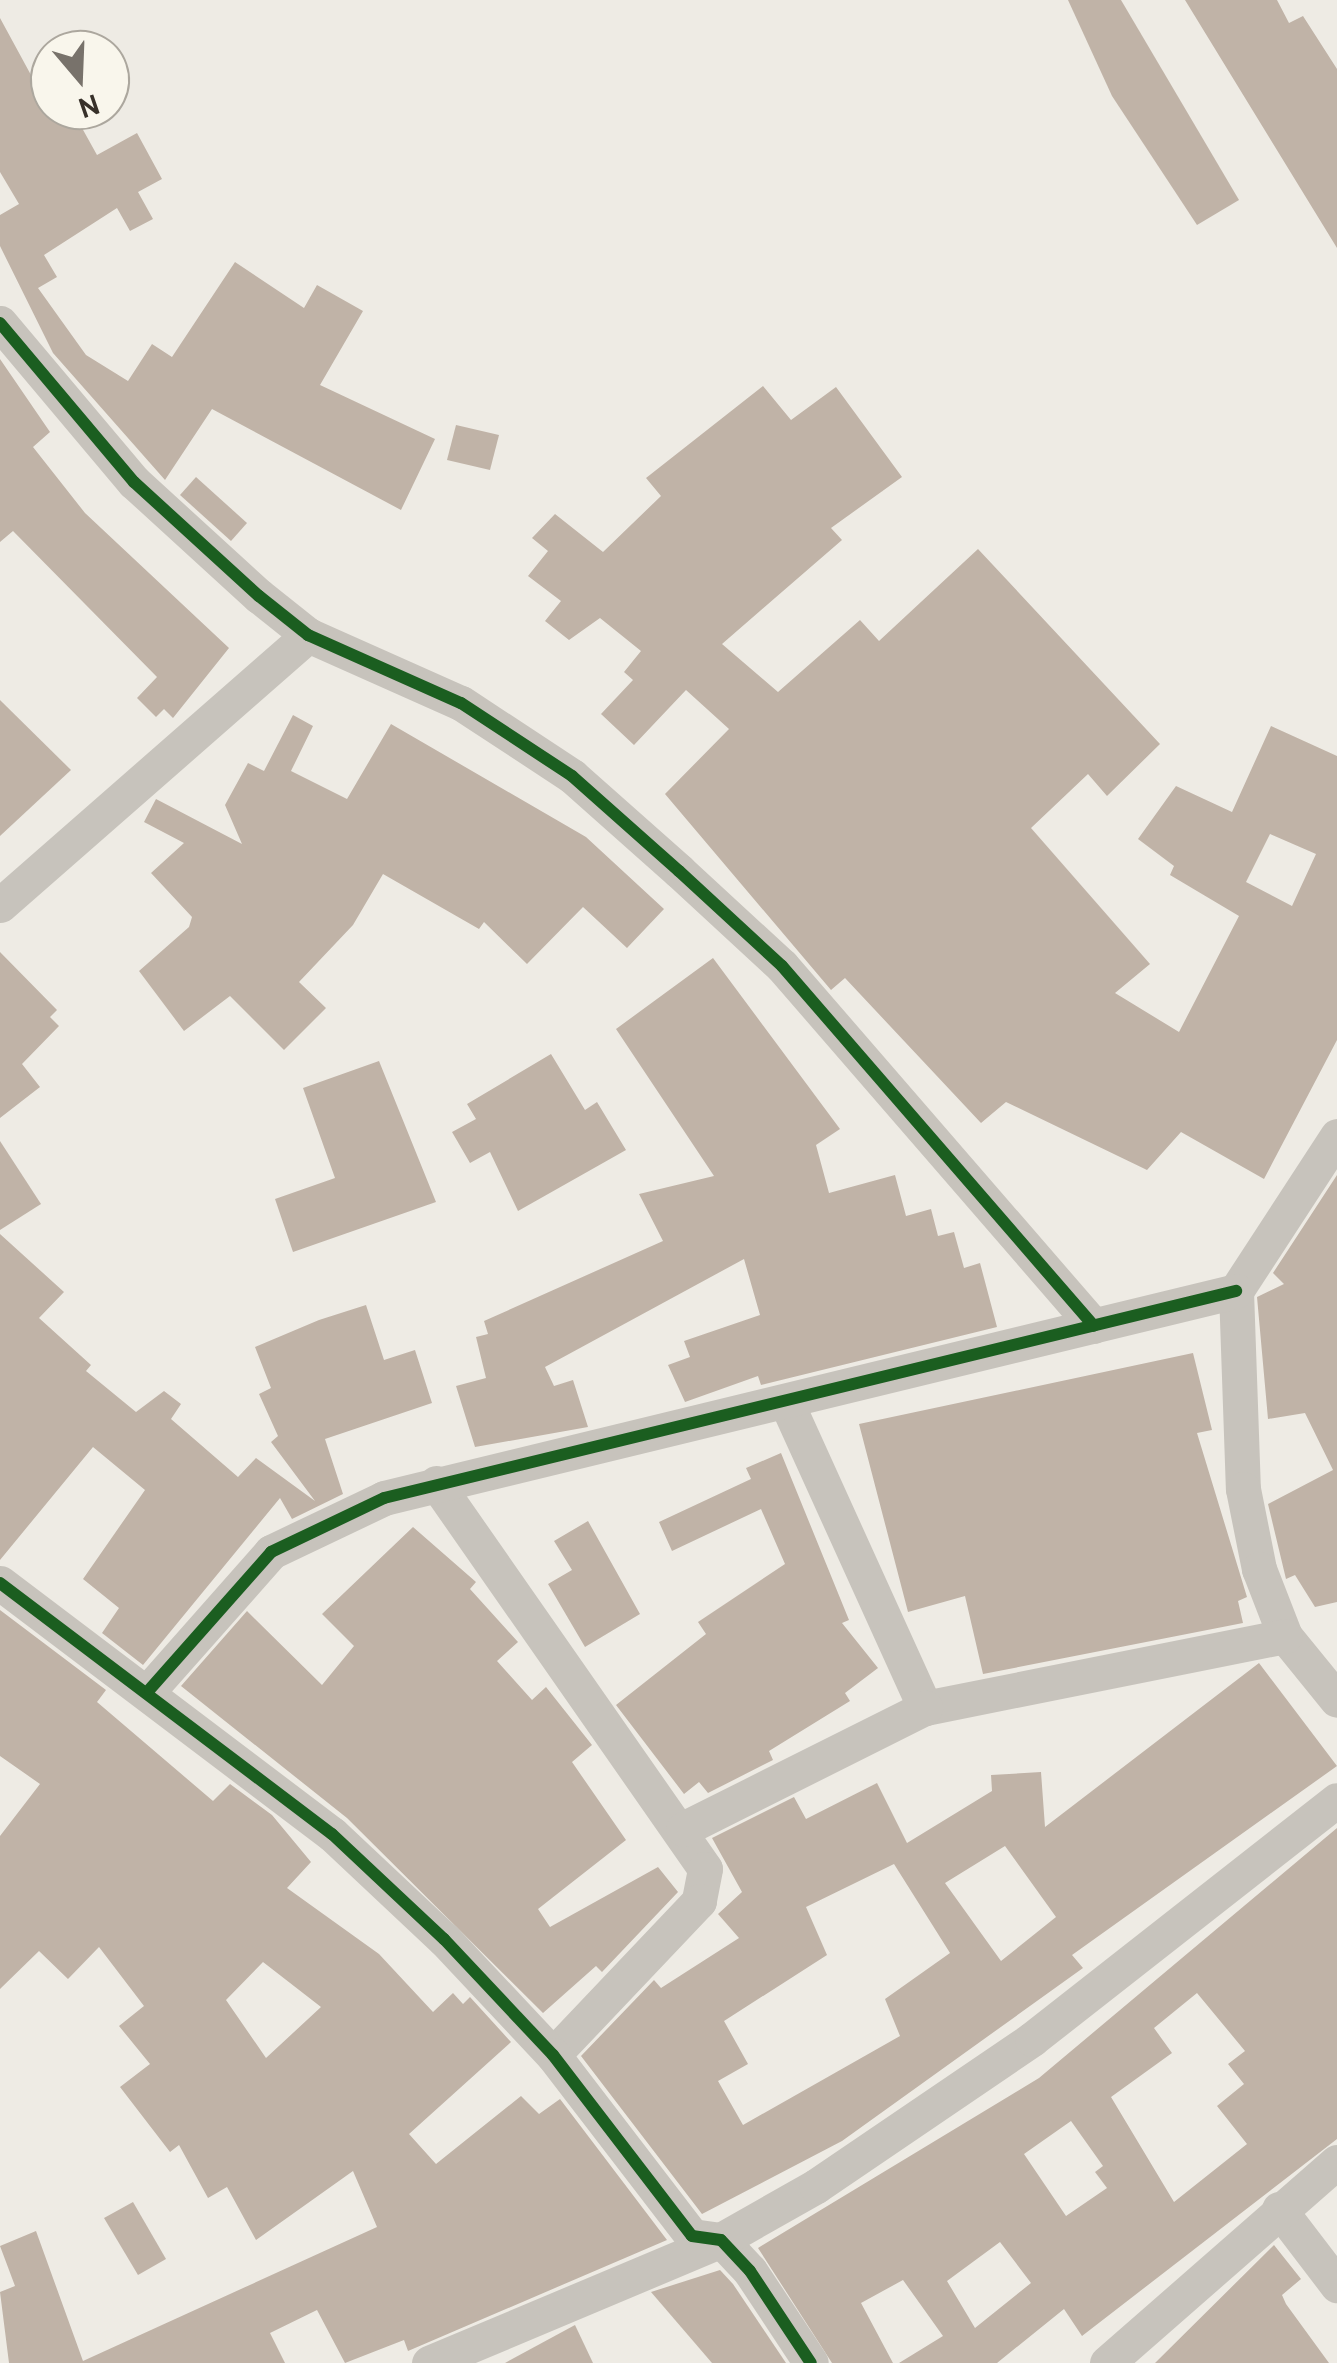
<!DOCTYPE html>
<html>
<head>
<meta charset="utf-8">
<style>
  body { margin:0 }
  #map { position:relative; width:1337px; height:2363px; overflow:hidden; background:#eeebe4; font-family:Cabin,sans-serif }
  div>[style] { position:absolute }
  [style*='--x'] { left:calc(var(--x)*1px); top:calc(var(--y)*1px); width:calc(var(--w)*1px); rotate:calc(var(--a)*1deg) }
  .building>* { inset:0; background:#c0b3a7 }
  .minor>* { height:35px; margin:-17.5px; padding:0 17.5px; transform-origin:17.5px; border-radius:17.5px; background:#c7c3bc }
  .cycleway>* { height:12px; margin:-6px; padding:0 6px; transform-origin:6px; border-radius:6px; background:#1b5e20 }
  span { translate:-50% -50%; white-space:nowrap; text-align:center; line-height:1.15; -webkit-text-stroke:8px #f9f6ec; paint-order:stroke }
  .north { position:absolute; left:30px; top:30px; width:100px; height:100px; box-sizing:border-box; background:#f9f6ec; border:2px solid #aca79e; border-radius:50%; rotate:161deg; font-size:28px; font-weight:700; line-height:40px; text-align:center; color:#38312a }
  .north::after { content:''; display:block; margin:auto; width:35px; height:45px; background:#78726b; clip-path:polygon(50% 0,100% 100%,50% 72%,0 100%) }
</style>
</head>
<body>
<div id="map">
  <div class="building">
    <div style="clip-path:polygon(1068px 0,1121px 0,1239px 200px,1197px 225px,1112px 96px)"></div>
    <div style="clip-path:polygon(1185px 0,1277px 0,1289px 23px,1303px 16px,1337px 69px,1337px 248px)"></div>
    <div style="clip-path:polygon(0 18px,50px 110px,72px 110px,97px 155px,137px 133px,162px 179px,138px 192px,153px 219px,130px 231px,117px 208px,44px 255px,57px 277px,38px 288px,86px 355px,128px 381px,152px 344px,172px 357px,235px 262px,304px 308px,317px 285px,363px 311px,320px 385px,435px 439px,401px 510px,212px 409px,165px 480px,53px 353px,0 246px,0 215px,19px 204px,0 172px)"></div>
    <div style="clip-path:polygon(0 359px,50px 432px,33px 447px,85px 513px,229px 648px,173px 718px,164px 709px,156px 717px,137px 698px,157px 677px,13px 531px,0 542px)"></div>
    <div style="clip-path:polygon(evenodd,763px 386px,791px 420px,836px 387px,902px 477px,831px 528px,842px 540px,722px 644px,778px 692px,860px 620px,879px 641px,978px 549px,1160px 744px,1107px 796px,1088px 774px,1031px 828px,1150px 964px,1115px 993px,1179px 1032px,1239px 916px,1170px 875px,1174px 866px,1138px 839px,1176px 786px,1232px 812px,1271px 726px,1337px 756px,1337px 1040px,1264px 1179px,1181px 1132px,1147px 1170px,1006px 1102px,981px 1123px,845px 978px,831px 990px,665px 794px,729px 729px,686px 690px,634px 745px,601px 714px,633px 680px,624px 672px,641px 651px,600px 618px,569px 640px,545px 621px,561px 601px,528px 576px,548px 551px,532px 538px,555px 514px,603px 552px,661px 496px,646px 478px,763px 386px,1270px 834px,1316px 854px,1292px 906px,1246px 882px,1270px 834px)"></div>
    <div style="clip-path:polygon(456px 425px,499px 435px,490px 470px,447px 460px)"></div>
    <div style="clip-path:polygon(196px 477px,247px 523px,231px 541px,180px 495px)"></div>
    <div style="clip-path:polygon(0 700px,71px 770px,0 836px)"></div>
    <div style="clip-path:polygon(293px 715px,313px 726px,291px 771px,347px 799px,391px 724px,586px 837px,664px 909px,627px 948px,583px 907px,527px 964px,484px 922px,479px 929px,383px 874px,353px 925px,299px 982px,326px 1008px,284px 1050px,230px 996px,184px 1031px,139px 971px,189px 927px,192px 917px,151px 873px,184px 843px,144px 822px,156px 799px,242px 844px,225px 805px,248px 763px,264px 771px)"></div>
    <div style="clip-path:polygon(0 952px,57px 1010px,50px 1017px,59px 1026px,22px 1064px,40px 1087px,0 1118px)"></div>
    <div style="clip-path:polygon(713px 958px,840px 1129px,816px 1145px,829px 1193px,895px 1175px,906px 1216px,931px 1209px,938px 1236px,954px 1232px,964px 1268px,980px 1263px,997px 1327px,761px 1385px,758px 1376px,685px 1402px,668px 1365px,690px 1357px,684px 1341px,760px 1315px,744px 1259px,545px 1367px,554px 1386px,573px 1380px,588px 1427px,475px 1447px,456px 1386px,486px 1378px,476px 1337px,488px 1334px,484px 1321px,663px 1241px,639px 1194px,714px 1176px,616px 1029px)"></div>
    <div style="clip-path:polygon(551px 1054px,585px 1110px,597px 1102px,626px 1150px,518px 1211px,490px 1152px,470px 1163px,452px 1132px,476px 1119px,467px 1104px)"></div>
    <div style="clip-path:polygon(379px 1061px,436px 1202px,293px 1252px,275px 1199px,335px 1178px,303px 1088px)"></div>
    <div style="clip-path:polygon(0 1141px,41px 1204px,0 1230px)"></div>
    <div style="clip-path:polygon(1337px 1175px,1337px 1602px,1315px 1607px,1295px 1575px,1286px 1579px,1268px 1504px,1333px 1470px,1305px 1413px,1268px 1419px,1257px 1297px,1284px 1284px,1273px 1273px)"></div>
    <div style="clip-path:polygon(0 1234px,64px 1292px,39px 1318px,91px 1365px,86px 1371px,136px 1412px,164px 1391px,181px 1404px,171px 1419px,238px 1477px,256px 1458px,315px 1501px,271px 1442px,278px 1436px,259px 1394px,271px 1388px,255px 1347px,319px 1320px,366px 1305px,384px 1360px,415px 1350px,432px 1403px,325px 1439px,343px 1494px,292px 1519px,280px 1498px,143px 1665px,102px 1633px,119px 1608px,83px 1579px,145px 1490px,93px 1447px,0 1560px)"></div>
    <div style="clip-path:polygon(1193px 1353px,1212px 1430px,1197px 1433px,1247px 1597px,1238px 1601px,1243px 1623px,983px 1674px,965px 1596px,908px 1612px,859px 1424px)"></div>
    <div style="clip-path:polygon(781px 1453px,849px 1620px,842px 1623px,878px 1668px,845px 1693px,850px 1701px,769px 1751px,773px 1760px,708px 1793px,699px 1782px,684px 1794px,616px 1705px,706px 1634px,698px 1622px,785px 1564px,761px 1509px,672px 1551px,659px 1522px,751px 1479px,746px 1468px)"></div>
    <div style="clip-path:polygon(588px 1521px,640px 1614px,585px 1647px,548px 1584px,572px 1570px,554px 1541px)"></div>
    <div style="clip-path:polygon(413px 1527px,476px 1582px,470px 1589px,518px 1642px,497px 1661px,532px 1700px,546px 1687px,592px 1745px,572px 1762px,626px 1840px,538px 1909px,550px 1927px,658px 1867px,678px 1892px,602px 1972px,596px 1966px,543px 2013px,347px 1818px,181px 1686px,247px 1611px,322px 1685px,354px 1646px,322px 1614px)"></div>
    <div style="clip-path:polygon(evenodd,0 1610px,106px 1690px,97px 1702px,213px 1801px,230px 1784px,272px 1815px,311px 1862px,287px 1888px,379px 1954px,433px 2012px,453px 1993px,463px 2004px,470px 1997px,511px 2042px,409px 2134px,436px 2164px,521px 2096px,539px 2114px,560px 2099px,667px 2240px,408px 2351px,404px 2340px,345px 2363px,317px 2310px,270px 2333px,285px 2363px,9px 2363px,0 2292px,15px 2286px,0 2246px,36px 2231px,83px 2361px,377px 2227px,353px 2171px,256px 2240px,227px 2187px,208px 2198px,179px 2145px,170px 2152px,120px 2087px,150px 2064px,119px 2026px,144px 2006px,99px 1947px,68px 1979px,39px 1951px,0 1989px,0 1836px,40px 1784px,0 1756px,0 1610px,263px 1962px,321px 2007px,266px 2058px,226px 2000px,263px 1962px)"></div>
    <div style="clip-path:polygon(evenodd,1259px 1663px,1337px 1766px,1072px 1955px,1083px 1968px,842px 2141px,702px 2214px,581px 2056px,654px 1980px,661px 1988px,739px 1938px,718px 1914px,742px 1892px,712px 1838px,794px 1797px,806px 1819px,877px 1783px,907px 1843px,992px 1791px,991px 1775px,1041px 1772px,1045px 1827px,1259px 1663px,1005px 1846px,1056px 1917px,1001px 1961px,945px 1883px,1005px 1846px,1259px 1663px,894px 1864px,950px 1953px,885px 1999px,900px 2036px,743px 2125px,718px 2081px,748px 2064px,724px 2021px,827px 1955px,806px 1907px,894px 1864px)"></div>
    <div style="clip-path:polygon(evenodd,1337px 1828px,1337px 2139px,1082px 2336px,1064px 2309px,997px 2363px,899px 2363px,943px 2336px,903px 2280px,861px 2303px,893px 2363px,832px 2363px,758px 2248px,1039px 2078px,1337px 1828px,1197px 1993px,1245px 2051px,1228px 2064px,1244px 2084px,1217px 2106px,1247px 2144px,1174px 2202px,1111px 2097px,1172px 2053px,1154px 2028px,1197px 1993px,1337px 1828px,1071px 2121px,1103px 2166px,1095px 2172px,1107px 2188px,1066px 2216px,1024px 2154px,1071px 2121px,1337px 1828px,1000px 2242px,1031px 2283px,975px 2328px,947px 2281px,1000px 2242px)"></div>
    <div style="clip-path:polygon(133px 2202px,166px 2259px,138px 2275px,104px 2218px)"></div>
    <div style="clip-path:polygon(1274px 2245px,1301px 2279px,1282px 2295px,1286px 2304px,1329px 2363px,1155px 2363px)"></div>
    <div style="clip-path:polygon(720px 2270px,733px 2284px,786px 2363px,712px 2363px,651px 2292px)"></div>
    <div style="clip-path:polygon(575px 2325px,593px 2363px,505px 2363px)"></div>
  </div>
  <div class="minor">
    <div style="--x:0;--y:323;--w:208;--a:49.9"></div>
    <div style="--x:134;--y:482;--w:169;--a:42.4"></div>
    <div style="--x:259;--y:596;--w:63;--a:38.5"></div>
    <div style="--x:308;--y:635;--w:167;--a:24"></div>
    <div style="--x:461;--y:703;--w:133;--a:33.3"></div>
    <div style="--x:572;--y:776;--w:143;--a:41.6"></div>
    <div style="--x:679;--y:871;--w:140;--a:42.7"></div>
    <div style="--x:782;--y:966;--w:476;--a:49.1"></div>
    <div style="--x:0;--y:905;--w:410;--a:-41.2"></div>
    <div style="--x:1337;--y:1136;--w:185;--a:123.1"></div>
    <div style="--x:1236;--y:1291;--w:198;--a:88"></div>
    <div style="--x:1243;--y:1489;--w:82;--a:78.7"></div>
    <div style="--x:1259;--y:1569;--w:72;--a:68.8"></div>
    <div style="--x:1285;--y:1636;--w:82;--a:50.9"></div>
    <div style="--x:788;--y:1406;--w:332;--a:65.6"></div>
    <div style="--x:925;--y:1708;--w:367;--a:-11.3"></div>
    <div style="--x:436;--y:1483;--w:470;--a:55.1"></div>
    <div style="--x:705;--y:1869;--w:33;--a:101"></div>
    <div style="--x:699;--y:1901;--w:212;--a:133.5"></div>
    <div style="--x:0;--y:1583;--w:416;--a:37.1"></div>
    <div style="--x:332;--y:1834;--w:154;--a:43.2"></div>
    <div style="--x:444;--y:1939;--w:159;--a:46.8"></div>
    <div style="--x:553;--y:2055;--w:228;--a:52.5"></div>
    <div style="--x:692;--y:2236;--w:29;--a:8"></div>
    <div style="--x:721;--y:2240;--w:42;--a:46.9"></div>
    <div style="--x:750;--y:2271;--w:110;--a:56.5"></div>
    <div style="--x:150;--y:1689;--w:183;--a:-48.5"></div>
    <div style="--x:271;--y:1552;--w:125;--a:-25.5"></div>
    <div style="--x:384;--y:1498;--w:877;--a:-13.66"></div>
    <div style="--x:683;--y:1829;--w:271;--a:-26.6"></div>
    <div style="--x:1279;--y:2209;--w:96;--a:52.7"></div>
    <div style="--x:429;--y:2363;--w:317;--a:-22.8"></div>
    <div style="--x:721;--y:2240;--w:109;--a:-29.6"></div>
    <div style="--x:816;--y:2186;--w:261;--a:-34.2"></div>
    <div style="--x:1032;--y:2039;--w:387;--a:-38.1"></div>
    <div style="--x:1107;--y:2363;--w:305;--a:-41.2"></div>
  </div>
  <div class="cycleway">
    <div style="--x:0;--y:323;--w:208;--a:49.9"></div>
    <div style="--x:134;--y:482;--w:169;--a:42.4"></div>
    <div style="--x:259;--y:596;--w:63;--a:38.5"></div>
    <div style="--x:308;--y:635;--w:167;--a:24"></div>
    <div style="--x:461;--y:703;--w:133;--a:33.3"></div>
    <div style="--x:572;--y:776;--w:143;--a:41.6"></div>
    <div style="--x:679;--y:871;--w:140;--a:42.7"></div>
    <div style="--x:782;--y:966;--w:476;--a:49.1"></div>
    <div style="--x:0;--y:1583;--w:416;--a:37.1"></div>
    <div style="--x:332;--y:1834;--w:154;--a:43.2"></div>
    <div style="--x:444;--y:1939;--w:159;--a:46.8"></div>
    <div style="--x:553;--y:2055;--w:228;--a:52.5"></div>
    <div style="--x:692;--y:2236;--w:29;--a:8"></div>
    <div style="--x:721;--y:2240;--w:42;--a:46.9"></div>
    <div style="--x:750;--y:2271;--w:110;--a:56.5"></div>
    <div style="--x:150;--y:1689;--w:183;--a:-48.5"></div>
    <div style="--x:271;--y:1552;--w:125;--a:-25.5"></div>
    <div style="--x:384;--y:1498;--w:877;--a:-13.66"></div>
  </div>
  <div class="north">N</div>
</div>
</body>
</html>
